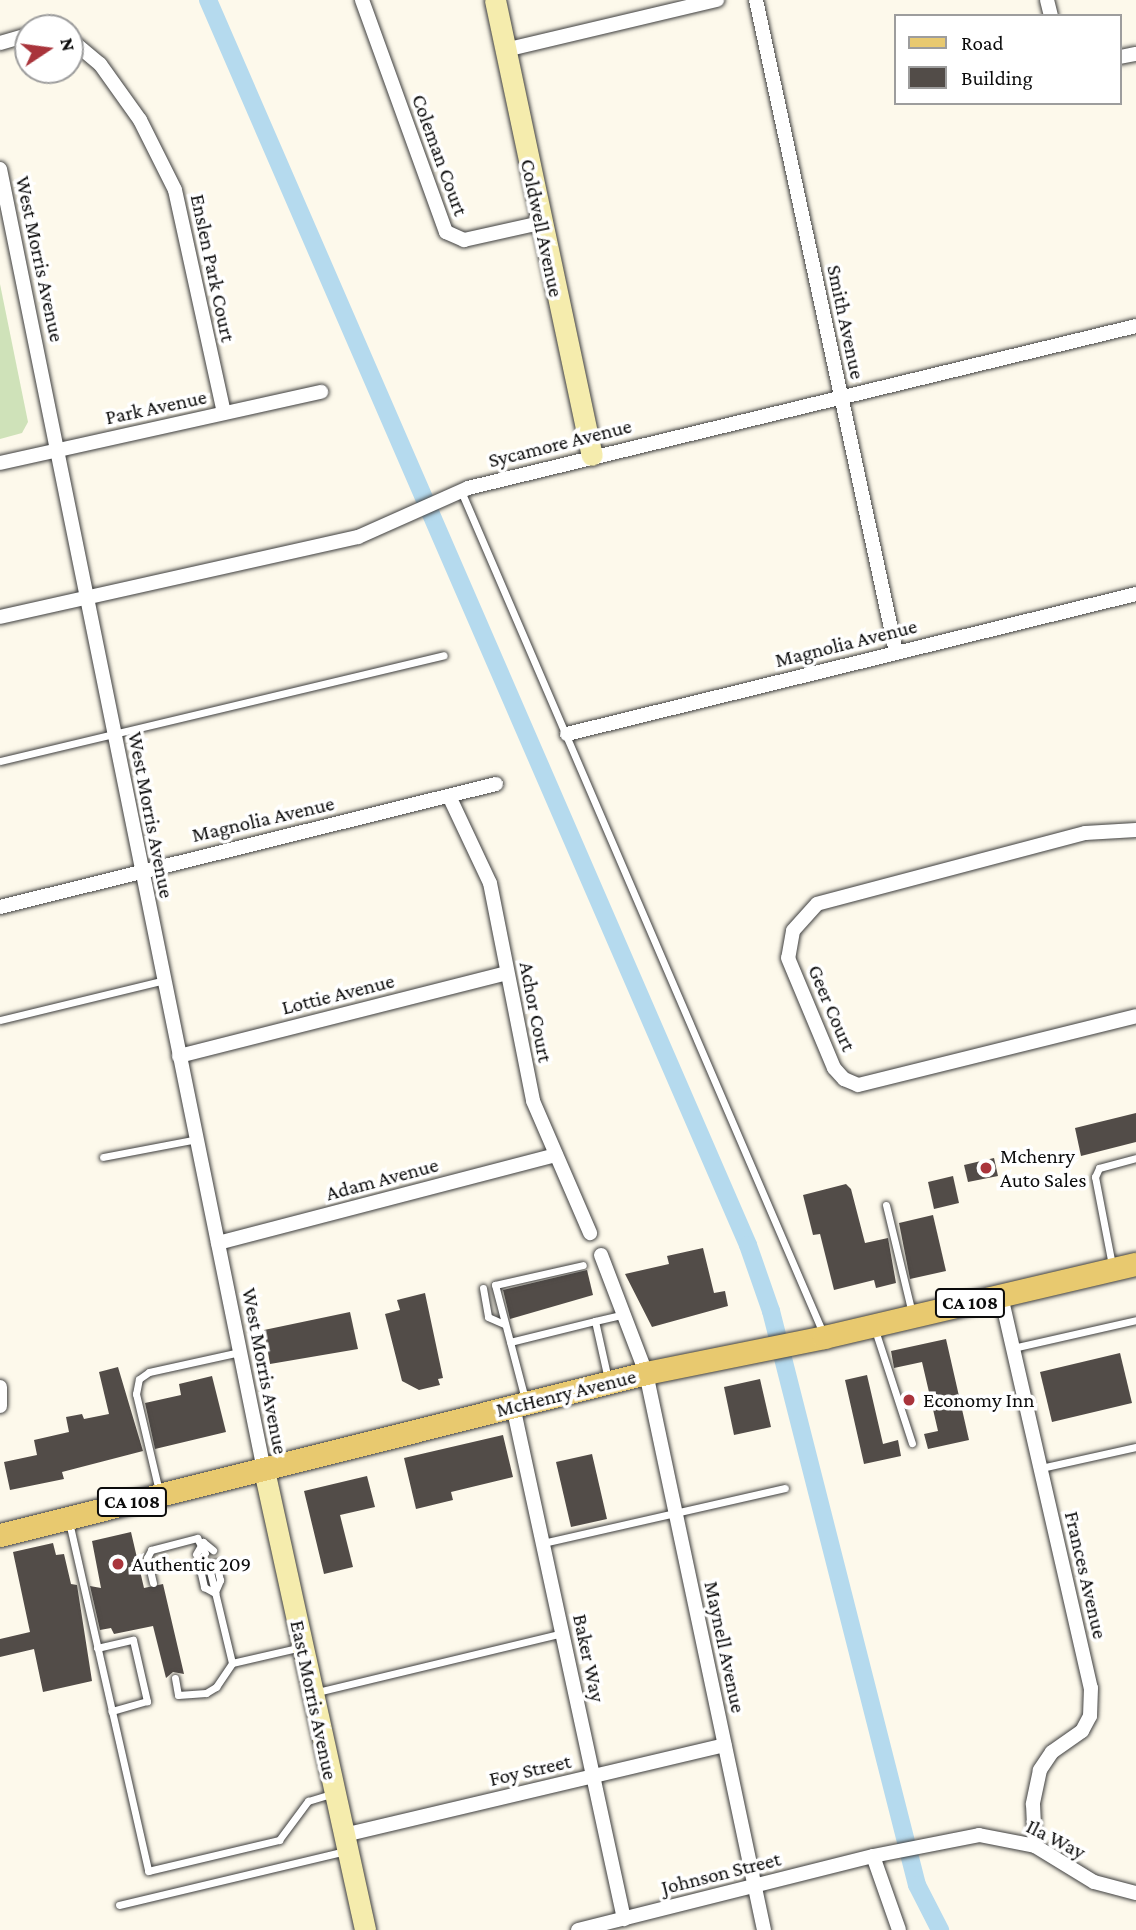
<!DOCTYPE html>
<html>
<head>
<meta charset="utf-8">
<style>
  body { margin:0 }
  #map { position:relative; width:1136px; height:1930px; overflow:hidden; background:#fdf9eb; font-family:"Crimson Pro",serif }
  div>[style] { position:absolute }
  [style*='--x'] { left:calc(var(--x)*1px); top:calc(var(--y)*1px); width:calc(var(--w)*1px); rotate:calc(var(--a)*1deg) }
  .green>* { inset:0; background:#cfe2b9 }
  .canal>* { height:18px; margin:-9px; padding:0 9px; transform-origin:9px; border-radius:9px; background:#b5daee }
  .building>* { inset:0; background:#524c48 }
  .roads { filter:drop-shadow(0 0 2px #3e3e3e) drop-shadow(0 0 2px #3e3e3e) }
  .lane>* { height:7px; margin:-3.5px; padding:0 3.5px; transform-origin:3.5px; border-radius:3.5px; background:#fff }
  .street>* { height:14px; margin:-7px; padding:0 7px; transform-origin:7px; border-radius:7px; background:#fff }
  .secondary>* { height:21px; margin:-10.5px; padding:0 10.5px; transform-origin:10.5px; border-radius:10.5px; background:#f5ecad }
  .primary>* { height:23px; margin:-11.5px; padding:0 11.5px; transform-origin:11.5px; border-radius:11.5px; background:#e8c96f }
  .dots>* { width:19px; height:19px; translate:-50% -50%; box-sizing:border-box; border:4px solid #fff; border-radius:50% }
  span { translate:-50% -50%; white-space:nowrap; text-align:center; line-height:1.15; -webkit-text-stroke:7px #fff; paint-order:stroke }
  .shield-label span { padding:2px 5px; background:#fff; border:2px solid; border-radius:5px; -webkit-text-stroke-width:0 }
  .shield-label { font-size:19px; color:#0b0b0b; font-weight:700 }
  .street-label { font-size:21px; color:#0b0b0b }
  .poi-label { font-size:21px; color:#0b0b0b }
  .left { translate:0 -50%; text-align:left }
  .legend { position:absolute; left:894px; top:14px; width:228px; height:91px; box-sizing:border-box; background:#fff; border:2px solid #9d9d9d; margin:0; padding:9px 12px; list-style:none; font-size:21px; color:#0b0b0b }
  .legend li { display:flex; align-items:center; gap:14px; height:35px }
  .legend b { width:35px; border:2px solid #9d9d9d }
  .north { position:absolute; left:14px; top:14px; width:70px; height:70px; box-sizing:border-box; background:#fff; border:2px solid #9d9d9d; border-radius:50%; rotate:77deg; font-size:19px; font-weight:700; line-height:28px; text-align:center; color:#0b0b0b }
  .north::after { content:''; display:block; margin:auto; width:24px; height:32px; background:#a9343b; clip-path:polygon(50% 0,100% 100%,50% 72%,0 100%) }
</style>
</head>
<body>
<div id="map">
  <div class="green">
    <div style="clip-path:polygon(0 284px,28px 422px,22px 433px,0 439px)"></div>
  </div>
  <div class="canal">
    <div style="--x:208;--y:0;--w:1357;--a:66.55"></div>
    <div style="--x:748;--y:1245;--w:70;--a:70.8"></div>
    <div style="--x:771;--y:1311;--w:592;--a:75.73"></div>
    <div style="--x:917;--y:1885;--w:51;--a:62.9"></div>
  </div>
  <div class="building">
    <div style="clip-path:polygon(1136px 1113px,1136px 1142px,1081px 1156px,1075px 1128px)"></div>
    <div style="clip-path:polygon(994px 1158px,998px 1176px,968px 1182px,964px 1165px)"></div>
    <div style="clip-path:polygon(953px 1176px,959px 1203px,934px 1209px,928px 1182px)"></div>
    <div style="clip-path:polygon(846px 1184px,851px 1189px,865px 1243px,888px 1238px,896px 1283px,876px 1288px,874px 1280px,834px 1290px,820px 1234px,813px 1235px,803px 1195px)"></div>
    <div style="clip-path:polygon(933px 1215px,946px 1271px,910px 1279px,899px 1223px)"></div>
    <div style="clip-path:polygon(703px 1248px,714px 1293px,725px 1291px,728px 1306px,652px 1327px,625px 1274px,669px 1264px,667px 1256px)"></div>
    <div style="clip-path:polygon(587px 1270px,593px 1295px,510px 1319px,503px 1290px)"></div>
    <div style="clip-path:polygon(425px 1293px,443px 1378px,438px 1379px,440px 1385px,419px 1390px,402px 1381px,385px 1314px,400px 1310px,397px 1300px)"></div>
    <div style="clip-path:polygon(350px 1312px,358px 1349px,270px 1364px,264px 1330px)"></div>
    <div style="clip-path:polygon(946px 1339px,969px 1440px,928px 1449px,924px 1434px,938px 1431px,922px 1362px,894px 1368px,891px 1351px)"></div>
    <div style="clip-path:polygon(1120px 1353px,1132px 1403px,1052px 1422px,1040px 1372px)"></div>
    <div style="clip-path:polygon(118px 1367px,143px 1451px,62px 1472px,64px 1479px,10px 1490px,4px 1462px,37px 1455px,34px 1440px,69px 1432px,66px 1417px,82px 1414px,84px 1419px,109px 1414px,99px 1372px)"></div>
    <div style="clip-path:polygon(867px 1375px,883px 1444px,898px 1440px,901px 1456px,864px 1464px,845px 1380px)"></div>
    <div style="clip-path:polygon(212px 1376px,226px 1432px,155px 1449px,145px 1403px,181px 1395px,179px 1384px)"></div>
    <div style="clip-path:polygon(760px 1379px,771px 1427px,734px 1435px,724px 1387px)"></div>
    <div style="clip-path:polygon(503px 1435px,513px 1477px,451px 1492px,453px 1500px,416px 1509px,404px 1458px)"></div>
    <div style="clip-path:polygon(592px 1454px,607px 1519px,571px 1527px,556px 1462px)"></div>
    <div style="clip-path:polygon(367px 1476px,375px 1507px,340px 1515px,353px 1567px,324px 1574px,304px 1491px)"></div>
    <div style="clip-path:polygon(131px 1532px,144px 1588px,163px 1584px,184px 1674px,173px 1672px,166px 1678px,153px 1626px,114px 1634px,111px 1628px,100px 1630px,90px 1586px,101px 1588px,92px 1541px)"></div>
    <div style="clip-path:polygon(53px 1543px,56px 1555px,64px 1554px,71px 1584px,77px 1585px,92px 1681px,43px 1692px,34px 1649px,0 1657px,0 1639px,30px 1632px,13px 1552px)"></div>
  </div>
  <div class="roads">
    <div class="lane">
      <div style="--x:461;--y:491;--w:917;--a:66.74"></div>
      <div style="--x:0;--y:761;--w:456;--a:-13.4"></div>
      <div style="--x:0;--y:1020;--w:170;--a:-13.6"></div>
      <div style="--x:103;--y:1157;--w:96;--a:-10.8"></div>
      <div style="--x:886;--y:1205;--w:111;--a:76.5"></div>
      <div style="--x:1112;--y:1265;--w:90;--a:-100.9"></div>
      <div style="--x:1095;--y:1177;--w:10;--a:-66"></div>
      <div style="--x:1099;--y:1168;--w:38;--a:-15"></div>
      <div style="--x:483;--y:1288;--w:29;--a:80"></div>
      <div style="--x:488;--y:1317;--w:17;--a:24"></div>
      <div style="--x:595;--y:1321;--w:31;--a:-13"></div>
      <div style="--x:875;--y:1330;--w:119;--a:71.9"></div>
      <div style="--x:510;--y:1342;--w:88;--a:-13.9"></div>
      <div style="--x:595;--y:1321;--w:59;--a:77.4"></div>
      <div style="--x:1013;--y:1348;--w:126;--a:-12.8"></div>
      <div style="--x:525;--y:1399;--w:118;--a:-104.7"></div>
      <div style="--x:495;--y:1285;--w:90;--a:-12.8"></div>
      <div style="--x:1041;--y:1468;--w:97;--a:-12.5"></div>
      <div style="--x:159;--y:1491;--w:100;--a:-103.3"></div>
      <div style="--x:136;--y:1394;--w:15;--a:-79"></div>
      <div style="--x:139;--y:1379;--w:12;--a:-35"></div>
      <div style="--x:149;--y:1372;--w:93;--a:-12.4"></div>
      <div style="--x:69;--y:1522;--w:358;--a:77.2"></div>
      <div style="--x:148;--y:1871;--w:135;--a:-13.3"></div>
      <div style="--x:279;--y:1840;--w:49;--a:-53.4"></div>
      <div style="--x:308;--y:1801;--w:24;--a:-17"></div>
      <div style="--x:543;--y:1543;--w:248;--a:-12.8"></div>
      <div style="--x:196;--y:1554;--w:14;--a:-60"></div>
      <div style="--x:203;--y:1542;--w:13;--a:39"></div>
      <div style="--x:208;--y:1563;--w:103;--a:76.5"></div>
      <div style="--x:232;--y:1663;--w:72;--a:-12.9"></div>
      <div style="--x:199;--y:1565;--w:23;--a:77"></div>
      <div style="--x:204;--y:1587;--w:13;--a:29"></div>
      <div style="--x:153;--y:1583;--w:26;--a:-103"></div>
      <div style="--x:147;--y:1558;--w:9;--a:-63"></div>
      <div style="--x:151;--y:1550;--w:48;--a:-14.6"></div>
      <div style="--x:197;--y:1538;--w:17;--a:62"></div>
      <div style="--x:215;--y:1592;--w:13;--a:-67"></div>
      <div style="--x:220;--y:1580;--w:18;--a:-103"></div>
      <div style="--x:97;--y:1648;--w:37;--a:-13"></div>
      <div style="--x:133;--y:1640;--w:63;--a:77.1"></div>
      <div style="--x:147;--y:1701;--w:37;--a:164"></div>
      <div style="--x:175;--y:1678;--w:17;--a:80"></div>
      <div style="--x:178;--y:1695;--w:28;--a:-4"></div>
      <div style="--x:206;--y:1693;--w:12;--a:-31"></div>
      <div style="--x:216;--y:1687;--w:29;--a:-56"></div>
      <div style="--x:317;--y:1692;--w:252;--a:-13.5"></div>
      <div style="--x:119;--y:1905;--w:233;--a:-13.4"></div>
    </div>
    <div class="street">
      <div style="--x:362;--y:0;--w:247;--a:70.1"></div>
      <div style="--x:446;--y:232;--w:20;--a:24"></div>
      <div style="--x:464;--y:240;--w:78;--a:-12.6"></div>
      <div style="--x:756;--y:0;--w:667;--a:77.88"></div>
      <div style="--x:1047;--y:0;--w:16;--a:76"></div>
      <div style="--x:70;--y:39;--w:39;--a:40"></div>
      <div style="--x:100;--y:64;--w:69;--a:54.5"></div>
      <div style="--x:140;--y:120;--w:78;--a:63.4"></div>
      <div style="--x:175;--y:190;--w:228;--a:77.6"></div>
      <div style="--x:0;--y:43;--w:29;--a:-16"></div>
      <div style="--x:505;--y:50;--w:218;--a:-13.3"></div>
      <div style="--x:1120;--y:57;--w:16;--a:-11"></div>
      <div style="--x:0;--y:169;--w:1328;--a:78.53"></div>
      <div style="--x:0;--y:463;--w:329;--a:-12.5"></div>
      <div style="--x:0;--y:617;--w:367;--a:-12.6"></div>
      <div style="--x:358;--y:537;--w:120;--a:-24"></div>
      <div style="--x:468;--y:488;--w:687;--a:-13.63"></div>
      <div style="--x:567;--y:734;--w:586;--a:-13.82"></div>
      <div style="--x:449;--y:796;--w:96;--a:64.8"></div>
      <div style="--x:490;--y:883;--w:222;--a:78.8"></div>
      <div style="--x:533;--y:1101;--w:144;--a:66.6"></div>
      <div style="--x:1136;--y:830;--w:51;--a:176.6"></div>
      <div style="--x:1085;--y:833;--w:277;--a:165.2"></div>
      <div style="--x:817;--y:904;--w:36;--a:132"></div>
      <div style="--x:793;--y:931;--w:27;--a:100"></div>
      <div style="--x:788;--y:958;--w:119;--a:67.3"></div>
      <div style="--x:834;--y:1068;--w:15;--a:48"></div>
      <div style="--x:844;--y:1079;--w:15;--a:23"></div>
      <div style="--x:858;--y:1085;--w:286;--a:-13.9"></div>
      <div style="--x:0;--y:907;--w:511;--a:-13.93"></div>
      <div style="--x:179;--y:1056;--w:338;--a:-14.2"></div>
      <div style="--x:218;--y:1243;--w:349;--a:-14.6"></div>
      <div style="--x:601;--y:1255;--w:126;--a:69.1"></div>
      <div style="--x:646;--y:1373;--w:569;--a:78.04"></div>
      <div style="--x:1001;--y:1296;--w:402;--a:77.1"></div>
      <div style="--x:1091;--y:1688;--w:28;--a:92"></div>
      <div style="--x:1090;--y:1716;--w:17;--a:118"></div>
      <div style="--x:1082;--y:1731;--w:37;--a:145"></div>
      <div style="--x:1052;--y:1752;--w:22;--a:124"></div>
      <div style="--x:1040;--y:1770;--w:35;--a:102"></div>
      <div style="--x:1033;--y:1804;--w:42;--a:87.3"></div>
      <div style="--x:0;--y:1387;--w:19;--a:90"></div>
      <div style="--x:513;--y:1406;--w:525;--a:77.79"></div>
      <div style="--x:344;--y:1835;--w:391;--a:-13.3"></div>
      <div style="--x:873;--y:1856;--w:78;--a:70.6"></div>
      <div style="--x:578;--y:1930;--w:304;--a:-14.1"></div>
      <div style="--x:873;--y:1856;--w:108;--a:-11.2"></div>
      <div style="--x:979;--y:1835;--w:57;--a:11.1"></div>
      <div style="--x:1035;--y:1846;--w:69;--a:31.4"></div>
      <div style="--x:1094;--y:1882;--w:43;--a:14.7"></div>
    </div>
    <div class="secondary">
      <div style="--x:495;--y:0;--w:465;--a:78"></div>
      <div style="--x:264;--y:1470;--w:471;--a:77.6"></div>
    </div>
    <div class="primary">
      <div style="--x:0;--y:1535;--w:666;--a:-14.08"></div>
      <div style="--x:646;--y:1373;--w:182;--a:-11.4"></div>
      <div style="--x:824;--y:1337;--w:320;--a:-13.2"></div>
    </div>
  </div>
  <div class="dots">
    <div style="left:986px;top:1168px;background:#a9343b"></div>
    <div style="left:909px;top:1400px;background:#a9343b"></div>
    <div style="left:118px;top:1564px;background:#a9343b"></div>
  </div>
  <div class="shield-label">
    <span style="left:970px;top:1303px">CA 108</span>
    <span style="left:132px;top:1502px">CA 108</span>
  </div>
  <div class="street-label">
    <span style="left:440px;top:155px;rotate:70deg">Coleman Court</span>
    <span style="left:542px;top:228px;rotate:78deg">Coldwell Avenue</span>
    <span style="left:40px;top:259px;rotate:78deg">West Morris Avenue</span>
    <span style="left:213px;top:268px;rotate:78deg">Enslen Park Court</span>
    <span style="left:846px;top:322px;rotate:78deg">Smith Avenue</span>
    <span style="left:156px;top:407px;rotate:-12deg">Park Avenue</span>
    <span style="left:560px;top:443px;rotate:-14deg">Sycamore Avenue</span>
    <span style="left:846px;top:643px;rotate:-14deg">Magnolia Avenue</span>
    <span style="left:151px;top:815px;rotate:79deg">West Morris Avenue</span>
    <span style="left:263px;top:819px;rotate:-13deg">Magnolia Avenue</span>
    <span style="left:338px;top:994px;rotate:-14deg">Lottie Avenue</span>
    <span style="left:832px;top:1008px;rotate:67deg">Geer Court</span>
    <span style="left:536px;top:1012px;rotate:79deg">Achor Court</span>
    <span style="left:382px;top:1179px;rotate:-15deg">Adam Avenue</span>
    <span style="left:265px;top:1371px;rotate:79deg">West Morris Avenue</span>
    <span style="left:566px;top:1393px;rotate:-14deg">McHenry Avenue</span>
    <span style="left:1086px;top:1575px;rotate:77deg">Frances Avenue</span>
    <span style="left:725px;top:1647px;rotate:78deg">Maynell Avenue</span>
    <span style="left:589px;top:1658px;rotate:78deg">Baker Way</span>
    <span style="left:314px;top:1700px;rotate:78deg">East Morris Avenue</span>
    <span style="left:530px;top:1770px;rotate:-13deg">Foy Street</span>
    <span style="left:1056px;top:1839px;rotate:27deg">Ila Way</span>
    <span style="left:721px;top:1873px;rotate:-14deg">Johnson Street</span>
  </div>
  <div class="poi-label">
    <span class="left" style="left:1000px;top:1168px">Mchenry<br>Auto Sales</span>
    <span class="left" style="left:923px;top:1400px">Economy Inn</span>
    <span class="left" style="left:132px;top:1564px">Authentic 209</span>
  </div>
  <ul class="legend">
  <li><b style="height:9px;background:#e8c96f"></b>Road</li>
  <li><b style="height:19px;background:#524c48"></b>Building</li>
  </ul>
  <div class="north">N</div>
</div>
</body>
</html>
